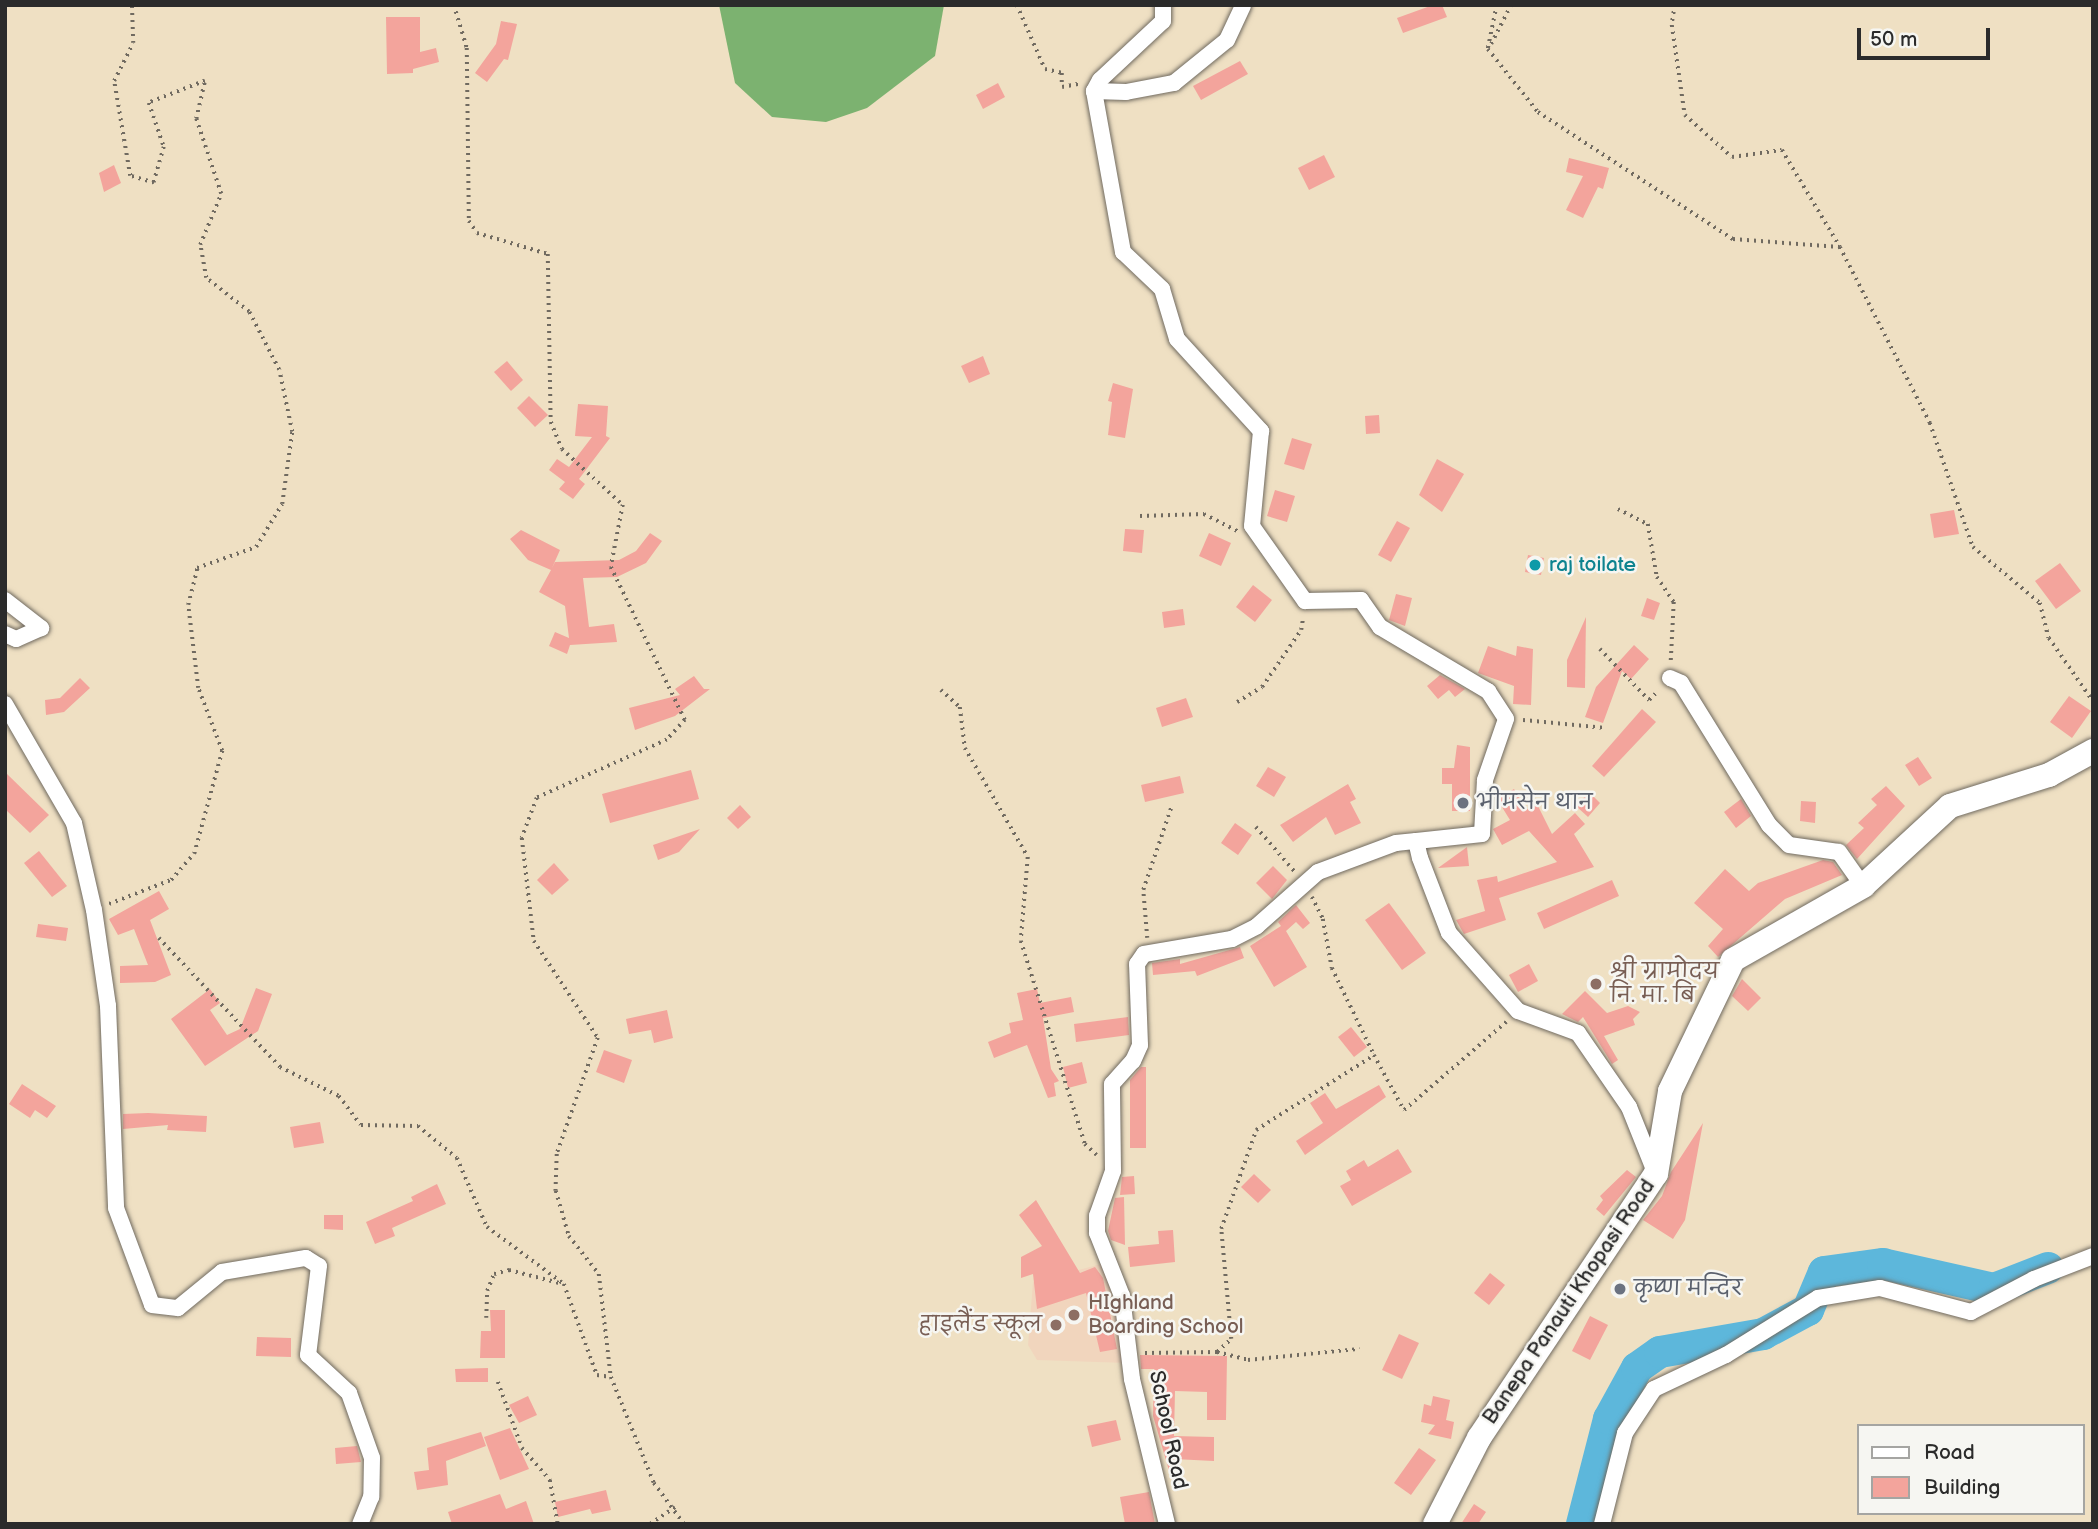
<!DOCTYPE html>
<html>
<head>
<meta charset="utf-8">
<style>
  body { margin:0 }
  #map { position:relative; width:2098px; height:1529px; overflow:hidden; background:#efe0c3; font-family:"Balsamiq Sans","Playpen Sans Deva",sans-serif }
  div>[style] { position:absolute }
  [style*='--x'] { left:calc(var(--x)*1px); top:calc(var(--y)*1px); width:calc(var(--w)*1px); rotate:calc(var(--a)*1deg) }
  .built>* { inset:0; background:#f1d5bd }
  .forest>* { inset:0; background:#7cb270 }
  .river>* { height:32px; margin:-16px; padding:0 16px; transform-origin:16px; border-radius:16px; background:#5db7db }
  .building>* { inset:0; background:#f3a49c }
  .path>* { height:3.5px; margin-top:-1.75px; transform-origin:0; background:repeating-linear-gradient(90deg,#706a60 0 2px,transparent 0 7px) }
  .roads { filter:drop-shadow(0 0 2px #706a60) drop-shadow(0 0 2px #706a60) }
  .minor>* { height:16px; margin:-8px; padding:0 8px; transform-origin:8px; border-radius:8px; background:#fff }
  .primary>* { height:24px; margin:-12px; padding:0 12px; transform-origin:12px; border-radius:12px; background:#fff }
  .dots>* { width:19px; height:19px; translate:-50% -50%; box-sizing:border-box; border:4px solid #f6f6f2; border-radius:50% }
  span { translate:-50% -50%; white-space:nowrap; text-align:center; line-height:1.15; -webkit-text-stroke:5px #f6f6f2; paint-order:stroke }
  .culture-label { font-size:21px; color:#0d838f }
  .left { translate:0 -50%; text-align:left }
  .worship-label { font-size:21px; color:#5b616d }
  .education-label { font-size:21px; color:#785e54 }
  .right { translate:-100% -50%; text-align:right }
  .street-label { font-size:21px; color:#2b2b2b }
  .frame { position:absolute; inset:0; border:7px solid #2b2b2b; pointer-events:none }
  .legend { position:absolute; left:1857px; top:1424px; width:228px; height:91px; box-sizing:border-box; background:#f6f6f2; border:2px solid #a5a5a2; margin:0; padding:9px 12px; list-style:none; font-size:21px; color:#2b2b2b }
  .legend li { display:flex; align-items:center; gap:14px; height:35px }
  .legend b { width:35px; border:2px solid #a5a5a2 }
  .scale { position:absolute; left:1857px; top:28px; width:133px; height:32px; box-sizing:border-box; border:4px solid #2b2b2b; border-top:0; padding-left:9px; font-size:21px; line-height:24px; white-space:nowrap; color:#2b2b2b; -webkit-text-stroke:5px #f6f6f2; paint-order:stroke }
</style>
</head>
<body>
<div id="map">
  <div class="built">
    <div style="clip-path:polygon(1105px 1263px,1127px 1363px,1037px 1360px,1028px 1345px,1033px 1282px)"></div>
  </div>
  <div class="forest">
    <div style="clip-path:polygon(719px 5px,944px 5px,935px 56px,867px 108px,826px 122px,772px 117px,735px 83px)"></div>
  </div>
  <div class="river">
    <div style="--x:1582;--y:1524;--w:108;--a:-75.6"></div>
    <div style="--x:1609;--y:1419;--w:58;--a:-61.2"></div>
    <div style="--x:1637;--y:1368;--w:28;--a:-35"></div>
    <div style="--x:1660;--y:1352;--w:105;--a:-9.9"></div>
    <div style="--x:1763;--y:1334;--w:51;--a:-28.1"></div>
    <div style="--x:1808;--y:1310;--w:41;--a:-67.2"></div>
    <div style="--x:1824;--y:1272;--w:60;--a:-7.7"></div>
    <div style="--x:1883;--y:1264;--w:114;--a:12.7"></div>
    <div style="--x:1994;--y:1289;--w:58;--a:-21.3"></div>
  </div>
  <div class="building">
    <div style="clip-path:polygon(1433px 5px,1442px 5px,1447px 17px,1403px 33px,1397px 18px)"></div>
    <div style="clip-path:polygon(386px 17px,420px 17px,420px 52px,436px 48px,439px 62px,413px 69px,413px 73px,387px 74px)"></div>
    <div style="clip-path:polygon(501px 21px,517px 24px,508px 60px,504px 59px,487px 82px,475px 73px,496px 44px)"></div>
    <div style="clip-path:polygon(1240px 61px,1248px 74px,1201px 100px,1193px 86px)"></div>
    <div style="clip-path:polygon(998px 83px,1005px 97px,983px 109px,976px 95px)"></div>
    <div style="clip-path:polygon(1324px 155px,1335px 177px,1309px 190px,1298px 168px)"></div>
    <div style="clip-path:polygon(1569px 158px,1609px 168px,1603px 189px,1598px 187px,1583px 218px,1566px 210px,1583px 176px,1566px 172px)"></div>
    <div style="clip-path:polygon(114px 165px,121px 183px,104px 192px,99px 173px)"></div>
    <div style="clip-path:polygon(983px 356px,990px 374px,969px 383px,961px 366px)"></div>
    <div style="clip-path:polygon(507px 361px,523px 380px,511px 391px,494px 372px)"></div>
    <div style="clip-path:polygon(1113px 383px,1133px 389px,1125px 438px,1108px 435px,1112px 402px,1108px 401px)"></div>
    <div style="clip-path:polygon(529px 396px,548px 415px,535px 427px,517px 408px)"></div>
    <div style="clip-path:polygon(578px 404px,608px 406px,606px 436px,610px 438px,579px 479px,585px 484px,573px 499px,559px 489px,565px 482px,549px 470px,557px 459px,569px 467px,592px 437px,575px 436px)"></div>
    <div style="clip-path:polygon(1379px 415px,1380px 433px,1366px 434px,1365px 416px)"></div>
    <div style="clip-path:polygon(1292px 438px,1312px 444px,1304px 470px,1284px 464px)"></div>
    <div style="clip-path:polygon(1437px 459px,1464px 474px,1442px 512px,1419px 495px)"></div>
    <div style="clip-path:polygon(1275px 490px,1295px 496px,1287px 522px,1267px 516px)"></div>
    <div style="clip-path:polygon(1954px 510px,1959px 534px,1934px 538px,1930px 514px)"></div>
    <div style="clip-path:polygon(1397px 521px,1410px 528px,1391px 562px,1378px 555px)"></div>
    <div style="clip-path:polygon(1125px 529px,1144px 530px,1142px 553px,1123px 551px)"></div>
    <div style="clip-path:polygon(521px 530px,560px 550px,552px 568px,555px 562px,619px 560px,636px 551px,650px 533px,662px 541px,646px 563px,617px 577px,583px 578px,589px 627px,614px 624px,617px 642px,570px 645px,567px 654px,549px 646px,555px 632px,569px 638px,565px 606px,539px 592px,551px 570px,528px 560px,510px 539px)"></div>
    <div style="clip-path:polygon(1209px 533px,1231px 543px,1221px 566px,1199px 556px)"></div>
    <div style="clip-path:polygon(1528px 555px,1544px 558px,1541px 575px,1525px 572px)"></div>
    <div style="clip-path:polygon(2060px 563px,2081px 591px,2056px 609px,2035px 581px)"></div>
    <div style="clip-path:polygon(1253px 585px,1272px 600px,1255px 622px,1236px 607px)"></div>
    <div style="clip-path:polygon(1396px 594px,1412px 598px,1405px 626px,1389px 620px)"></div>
    <div style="clip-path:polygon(1647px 598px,1660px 603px,1654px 620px,1641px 616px)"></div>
    <div style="clip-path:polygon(1183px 609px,1185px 625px,1164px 628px,1162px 612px)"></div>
    <div style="clip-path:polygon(1586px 617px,1585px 688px,1567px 687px,1567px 660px)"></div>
    <div style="clip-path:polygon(1634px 645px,1649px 659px,1631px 679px,1622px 671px,1603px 723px,1585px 717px,1596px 687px)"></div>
    <div style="clip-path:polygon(1488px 646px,1516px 656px,1517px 646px,1533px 649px,1531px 705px,1513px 704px,1514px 686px,1478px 673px)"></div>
    <div style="clip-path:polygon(1440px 675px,1465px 689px,1455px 697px,1449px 690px,1438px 699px,1427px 686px)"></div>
    <div style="clip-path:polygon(694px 676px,704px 689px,710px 689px,675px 716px,635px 730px,629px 708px,680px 695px,675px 689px)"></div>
    <div style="clip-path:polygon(80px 678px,90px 688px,64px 712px,46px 715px,45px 700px,60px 698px)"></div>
    <div style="clip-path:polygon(2069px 696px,2091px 711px,2072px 738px,2050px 722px)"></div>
    <div style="clip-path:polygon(1186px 698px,1193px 717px,1162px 727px,1156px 708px)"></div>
    <div style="clip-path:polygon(1642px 709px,1656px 722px,1604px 777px,1592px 766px)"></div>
    <div style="clip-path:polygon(1457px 745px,1470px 747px,1470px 811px,1452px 811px,1452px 784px,1442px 784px,1442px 768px,1454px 768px)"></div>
    <div style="clip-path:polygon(1918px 757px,1932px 778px,1919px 786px,1905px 765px)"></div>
    <div style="clip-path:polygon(1268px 767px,1286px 777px,1274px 797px,1256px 786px)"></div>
    <div style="clip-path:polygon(691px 770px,699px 799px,610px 823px,602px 794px)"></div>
    <div style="clip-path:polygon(5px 772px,49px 815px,30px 833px,5px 809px)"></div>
    <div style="clip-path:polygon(1180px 776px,1184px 793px,1145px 802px,1141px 785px)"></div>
    <div style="clip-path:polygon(1348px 784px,1356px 799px,1350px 802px,1361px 823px,1335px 835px,1326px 817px,1293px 842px,1280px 825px)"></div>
    <div style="clip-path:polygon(1886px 786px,1905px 806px,1857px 859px,1846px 845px,1864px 828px,1858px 823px,1877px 805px,1871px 799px)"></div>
    <div style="clip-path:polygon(1514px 789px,1526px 810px,1537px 804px,1552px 834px,1575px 813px,1585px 824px,1574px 834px,1594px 867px,1499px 898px,1506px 920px,1464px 934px,1456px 920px,1485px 911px,1477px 880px,1497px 876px,1498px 882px,1557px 862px,1529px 831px,1502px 845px,1493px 829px,1510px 820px,1497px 799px)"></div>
    <div style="clip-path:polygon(1589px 792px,1600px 803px,1588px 817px,1576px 806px)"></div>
    <div style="clip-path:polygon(1741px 799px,1751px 816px,1736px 828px,1724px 812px)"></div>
    <div style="clip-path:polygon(1801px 801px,1816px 802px,1815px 823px,1800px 821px)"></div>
    <div style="clip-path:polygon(740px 805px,751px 817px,738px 829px,727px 818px)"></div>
    <div style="clip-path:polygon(1235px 823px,1252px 835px,1238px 855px,1221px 843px)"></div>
    <div style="clip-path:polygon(700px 829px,679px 852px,658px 860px,653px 845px)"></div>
    <div style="clip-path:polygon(1467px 847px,1469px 866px,1438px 868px)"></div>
    <div style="clip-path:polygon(39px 851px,67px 886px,52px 897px,24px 863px)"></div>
    <div style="clip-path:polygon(1823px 860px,1833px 862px,1842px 875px,1785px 899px,1718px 957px,1708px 946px,1723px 929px,1694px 903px,1725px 869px,1749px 891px,1758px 883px)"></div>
    <div style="clip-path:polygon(554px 863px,569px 880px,552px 895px,537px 880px)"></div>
    <div style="clip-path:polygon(1273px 866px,1287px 880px,1272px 899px,1256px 883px)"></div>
    <div style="clip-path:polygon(1612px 880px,1619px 896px,1544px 929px,1537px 913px)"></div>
    <div style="clip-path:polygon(159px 891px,169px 909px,150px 920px,171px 975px,155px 982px,120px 983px,120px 966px,148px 965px,134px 929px,118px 935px,109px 919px)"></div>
    <div style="clip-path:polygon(1389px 903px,1426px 953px,1402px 970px,1365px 920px)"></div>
    <div style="clip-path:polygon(1296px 905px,1310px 923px,1303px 929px,1296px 922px,1286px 931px,1307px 967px,1274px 987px,1250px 946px,1281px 926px,1278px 922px)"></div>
    <div style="clip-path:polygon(38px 924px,68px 928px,66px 941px,36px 937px)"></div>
    <div style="clip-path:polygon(1240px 947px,1244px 958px,1197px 976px,1195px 971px,1153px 975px,1152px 963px,1180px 959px,1180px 964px)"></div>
    <div style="clip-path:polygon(1529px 964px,1538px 981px,1518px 992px,1509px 975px)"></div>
    <div style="clip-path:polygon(1742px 979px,1761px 998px,1748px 1011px,1732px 996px)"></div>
    <div style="clip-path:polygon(256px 988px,272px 994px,258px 1031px,205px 1066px,171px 1019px,210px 989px,220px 1003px,210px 1010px,227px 1035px,240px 1029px)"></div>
    <div style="clip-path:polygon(1037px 989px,1040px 1003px,1071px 997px,1074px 1012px,1043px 1018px,1051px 1069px,1059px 1081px,1054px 1083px,1056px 1096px,1048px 1098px,1027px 1045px,994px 1058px,988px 1042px,1011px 1033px,1009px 1023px,1023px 1020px,1017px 993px)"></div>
    <div style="clip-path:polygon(1585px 991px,1607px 1013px,1628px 1006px,1640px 1012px,1633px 1019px,1635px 1025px,1604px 1036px,1618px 1060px,1612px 1064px,1583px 1017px,1578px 1022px,1562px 1014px)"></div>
    <div style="clip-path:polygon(667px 1010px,673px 1038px,654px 1043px,651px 1030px,629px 1034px,626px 1019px)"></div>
    <div style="clip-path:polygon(1128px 1017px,1129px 1035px,1076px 1042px,1074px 1024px)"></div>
    <div style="clip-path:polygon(1351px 1027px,1367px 1047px,1354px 1057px,1338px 1037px)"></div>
    <div style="clip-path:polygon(604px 1050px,632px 1060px,624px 1083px,596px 1072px)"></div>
    <div style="clip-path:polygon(1082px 1062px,1087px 1083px,1068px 1088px,1063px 1067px)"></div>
    <div style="clip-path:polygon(1141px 1067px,1146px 1067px,1146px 1148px,1130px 1148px,1130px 1080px)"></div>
    <div style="clip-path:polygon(22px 1084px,56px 1106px,47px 1118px,35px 1110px,30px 1118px,9px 1104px)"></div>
    <div style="clip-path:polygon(1379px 1085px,1386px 1097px,1305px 1155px,1296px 1141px,1323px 1123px,1310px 1103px,1325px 1093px,1336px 1109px)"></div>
    <div style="clip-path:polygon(148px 1113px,207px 1116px,206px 1132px,167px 1130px,168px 1125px,123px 1129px,123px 1114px)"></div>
    <div style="clip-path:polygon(320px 1122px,324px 1143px,294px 1148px,290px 1127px)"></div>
    <div style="clip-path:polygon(1703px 1123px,1685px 1220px,1673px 1239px,1643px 1220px,1662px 1196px,1671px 1172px)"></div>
    <div style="clip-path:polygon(1398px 1149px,1412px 1172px,1352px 1206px,1340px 1186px,1351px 1180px,1346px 1171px,1364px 1160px,1368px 1167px)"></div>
    <div style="clip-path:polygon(1627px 1170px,1636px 1177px,1604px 1216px,1596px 1209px,1603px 1200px,1600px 1196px)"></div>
    <div style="clip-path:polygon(1254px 1174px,1271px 1190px,1258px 1203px,1241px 1187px)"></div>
    <div style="clip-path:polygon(1134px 1176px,1135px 1194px,1120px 1195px,1122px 1177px)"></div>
    <div style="clip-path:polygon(437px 1184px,446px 1204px,392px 1228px,395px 1236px,375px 1244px,366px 1222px,413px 1201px,411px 1197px)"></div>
    <div style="clip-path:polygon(1124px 1197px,1125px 1245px,1111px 1240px,1108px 1231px,1115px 1198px)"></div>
    <div style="clip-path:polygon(1036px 1200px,1080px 1273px,1095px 1267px,1103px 1278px,1117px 1349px,1100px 1352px,1086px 1293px,1037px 1309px,1033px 1274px,1021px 1278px,1021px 1257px,1042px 1246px,1019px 1215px)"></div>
    <div style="clip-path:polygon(324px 1215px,343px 1215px,343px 1230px,324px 1229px)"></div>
    <div style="clip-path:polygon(1173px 1230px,1175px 1262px,1130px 1267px,1128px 1247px,1159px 1244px,1158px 1231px)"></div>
    <div style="clip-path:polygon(1490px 1273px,1505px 1285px,1489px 1305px,1474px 1293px)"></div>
    <div style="clip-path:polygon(490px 1310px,505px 1310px,505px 1358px,480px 1358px,481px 1331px,491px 1331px)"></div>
    <div style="clip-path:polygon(1590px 1316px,1608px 1325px,1590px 1360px,1572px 1351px)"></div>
    <div style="clip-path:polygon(1399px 1334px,1419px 1343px,1402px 1379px,1382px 1370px)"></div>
    <div style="clip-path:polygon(257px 1337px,291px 1338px,291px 1357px,256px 1356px)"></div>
    <div style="clip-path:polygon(1140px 1355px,1227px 1356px,1226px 1420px,1207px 1420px,1207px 1392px,1175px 1391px,1174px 1436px,1214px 1437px,1214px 1461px,1174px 1459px,1170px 1474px,1153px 1416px,1154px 1369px,1141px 1369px)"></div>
    <div style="clip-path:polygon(488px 1368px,488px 1382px,456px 1382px,455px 1369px)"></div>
    <div style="clip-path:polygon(528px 1396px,537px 1415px,519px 1423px,509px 1405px)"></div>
    <div style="clip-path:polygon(1433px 1396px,1450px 1400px,1446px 1420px,1454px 1422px,1451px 1439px,1428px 1434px,1435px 1425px,1421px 1422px,1424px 1404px,1431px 1406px)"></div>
    <div style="clip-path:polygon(1116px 1420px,1121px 1440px,1092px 1447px,1087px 1426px)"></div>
    <div style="clip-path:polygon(510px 1428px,529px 1469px,500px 1480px,484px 1437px)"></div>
    <div style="clip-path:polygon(481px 1432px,486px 1446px,446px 1461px,448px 1485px,417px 1490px,414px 1472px,429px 1470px,427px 1448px)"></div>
    <div style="clip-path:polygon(357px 1446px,361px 1462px,336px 1464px,335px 1448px)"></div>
    <div style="clip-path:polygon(1419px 1448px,1436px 1460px,1411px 1495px,1394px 1483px)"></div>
    <div style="clip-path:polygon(606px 1490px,611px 1510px,592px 1514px,590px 1509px,558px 1517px,555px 1502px)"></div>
    <div style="clip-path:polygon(1149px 1492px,1155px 1524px,1125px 1524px,1120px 1497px)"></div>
    <div style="clip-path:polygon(500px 1494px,506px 1509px,526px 1501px,534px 1524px,452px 1524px,448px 1512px)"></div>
    <div style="clip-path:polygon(1474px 1504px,1486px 1512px,1478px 1524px,1461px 1524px)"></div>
  </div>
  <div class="path">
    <div style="--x:454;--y:5;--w:45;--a:73.2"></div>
    <div style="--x:467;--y:48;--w:173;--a:89.3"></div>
    <div style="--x:469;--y:221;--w:14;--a:56"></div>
    <div style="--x:477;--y:233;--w:74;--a:16.5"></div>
    <div style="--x:548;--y:254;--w:168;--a:89"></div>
    <div style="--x:551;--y:422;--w:29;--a:68"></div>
    <div style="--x:562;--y:449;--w:83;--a:42.6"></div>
    <div style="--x:623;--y:505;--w:63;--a:101"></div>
    <div style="--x:611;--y:567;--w:170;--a:64.2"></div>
    <div style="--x:685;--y:720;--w:27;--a:132"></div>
    <div style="--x:667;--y:740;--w:142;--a:156"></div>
    <div style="--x:537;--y:798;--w:43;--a:110.6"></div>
    <div style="--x:522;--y:838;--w:104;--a:83.4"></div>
    <div style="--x:534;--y:941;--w:116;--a:56.6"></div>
    <div style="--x:598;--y:1038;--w:123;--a:109.5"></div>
    <div style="--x:557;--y:1154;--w:37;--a:92"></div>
    <div style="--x:556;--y:1191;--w:47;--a:73.9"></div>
    <div style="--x:569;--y:1236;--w:48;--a:51.7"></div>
    <div style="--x:599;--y:1274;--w:104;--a:83.4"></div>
    <div style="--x:611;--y:1377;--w:114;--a:67.9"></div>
    <div style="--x:654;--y:1483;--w:51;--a:53.8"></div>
    <div style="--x:1017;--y:5;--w:70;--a:66.4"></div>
    <div style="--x:1045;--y:69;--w:17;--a:13"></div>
    <div style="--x:1062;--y:73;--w:14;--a:90"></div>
    <div style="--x:1062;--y:87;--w:20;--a:-11"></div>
    <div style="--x:1497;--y:5;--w:45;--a:101.6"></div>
    <div style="--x:1488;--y:49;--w:80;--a:51.6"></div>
    <div style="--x:1538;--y:112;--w:233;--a:33.1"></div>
    <div style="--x:1733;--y:239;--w:107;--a:4.3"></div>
    <div style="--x:1840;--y:247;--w:198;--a:62.9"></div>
    <div style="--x:1930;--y:423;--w:131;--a:70.9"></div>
    <div style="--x:1973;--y:547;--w:87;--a:39.9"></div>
    <div style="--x:2040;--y:603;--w:36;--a:76"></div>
    <div style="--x:2049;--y:638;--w:77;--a:55.1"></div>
    <div style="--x:1675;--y:5;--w:20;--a:99"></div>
    <div style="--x:1672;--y:25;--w:91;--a:81.8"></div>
    <div style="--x:1685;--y:115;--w:63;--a:41.8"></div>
    <div style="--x:1732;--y:157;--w:50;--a:-8"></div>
    <div style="--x:1782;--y:150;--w:113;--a:59.1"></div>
    <div style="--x:1491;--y:44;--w:44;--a:-62.9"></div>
    <div style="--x:1618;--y:509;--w:34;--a:27"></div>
    <div style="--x:1648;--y:524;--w:54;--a:80.4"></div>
    <div style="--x:1657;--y:577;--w:30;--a:56"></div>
    <div style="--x:1674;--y:602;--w:60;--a:92.9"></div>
    <div style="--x:1140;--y:516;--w:64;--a:-1.8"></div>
    <div style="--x:1204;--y:514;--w:38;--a:27"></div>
    <div style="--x:1600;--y:649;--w:71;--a:46.1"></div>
    <div style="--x:1649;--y:700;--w:14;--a:-45"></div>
    <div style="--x:941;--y:690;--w:25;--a:42"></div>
    <div style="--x:960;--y:707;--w:41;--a:83"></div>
    <div style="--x:965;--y:748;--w:126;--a:60"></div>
    <div style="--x:1028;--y:857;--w:84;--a:94.8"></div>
    <div style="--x:1021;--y:941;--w:213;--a:72.5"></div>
    <div style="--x:1085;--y:1144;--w:16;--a:43"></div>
    <div style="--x:1237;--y:702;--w:29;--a:-31"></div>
    <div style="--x:1262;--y:687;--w:69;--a:-55.6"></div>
    <div style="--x:1301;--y:630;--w:13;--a:-81"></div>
    <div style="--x:1523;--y:720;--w:83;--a:5.5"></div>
    <div style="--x:1256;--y:827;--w:61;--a:49"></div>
    <div style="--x:1312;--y:897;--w:25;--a:63"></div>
    <div style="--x:1323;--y:919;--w:50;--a:79.6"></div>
    <div style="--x:1332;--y:968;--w:97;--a:64.2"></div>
    <div style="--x:109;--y:904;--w:66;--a:-21.2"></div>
    <div style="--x:171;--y:880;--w:35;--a:-49"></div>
    <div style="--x:194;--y:854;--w:107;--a:-74.8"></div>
    <div style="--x:222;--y:751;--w:67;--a:-110.9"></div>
    <div style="--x:198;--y:688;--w:84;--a:-96.9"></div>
    <div style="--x:188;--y:605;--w:38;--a:-76"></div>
    <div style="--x:197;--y:568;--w:63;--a:-19.6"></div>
    <div style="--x:256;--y:547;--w:50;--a:-58.8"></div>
    <div style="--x:282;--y:504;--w:73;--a:-82.1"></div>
    <div style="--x:292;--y:432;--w:63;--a:-101.8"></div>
    <div style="--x:279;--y:370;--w:65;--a:-117.3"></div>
    <div style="--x:249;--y:312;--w:55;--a:-141.7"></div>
    <div style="--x:206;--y:278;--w:34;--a:-100"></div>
    <div style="--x:200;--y:245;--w:55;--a:-67.6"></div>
    <div style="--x:221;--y:194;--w:79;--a:-108.4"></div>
    <div style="--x:196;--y:119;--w:39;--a:-77"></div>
    <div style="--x:205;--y:81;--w:60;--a:158.6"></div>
    <div style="--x:149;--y:103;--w:46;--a:71.2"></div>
    <div style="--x:164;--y:147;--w:37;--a:106"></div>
    <div style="--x:154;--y:183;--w:25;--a:-164"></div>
    <div style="--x:130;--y:176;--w:96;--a:-99.6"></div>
    <div style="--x:114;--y:81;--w:42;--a:-63.4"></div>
    <div style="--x:133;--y:43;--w:38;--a:-92"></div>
    <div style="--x:159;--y:938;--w:177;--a:46.8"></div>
    <div style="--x:280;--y:1067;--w:66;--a:26.2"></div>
    <div style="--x:339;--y:1096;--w:36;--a:53"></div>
    <div style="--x:361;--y:1125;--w:57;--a:1"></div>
    <div style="--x:418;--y:1126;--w:50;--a:39.4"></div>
    <div style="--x:457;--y:1158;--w:75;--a:66.5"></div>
    <div style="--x:487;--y:1227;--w:96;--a:36.5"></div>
    <div style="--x:564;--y:1284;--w:97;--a:70.1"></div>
    <div style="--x:597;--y:1375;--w:14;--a:8"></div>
    <div style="--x:1147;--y:938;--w:48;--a:-94.8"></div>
    <div style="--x:1143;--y:890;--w:90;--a:-71.2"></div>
    <div style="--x:486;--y:1318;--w:27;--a:-88"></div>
    <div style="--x:487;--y:1291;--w:18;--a:-68"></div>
    <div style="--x:494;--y:1274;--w:16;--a:-15"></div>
    <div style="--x:509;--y:1270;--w:56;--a:14.5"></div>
    <div style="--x:1217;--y:1352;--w:32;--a:14"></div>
    <div style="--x:1248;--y:1360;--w:112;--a:-5.7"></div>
    <div style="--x:1145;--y:1353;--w:72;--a:-0.8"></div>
    <div style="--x:1217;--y:1352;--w:19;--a:-43"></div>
    <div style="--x:1231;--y:1339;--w:110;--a:-95.2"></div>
    <div style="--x:1221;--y:1229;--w:105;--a:-70.5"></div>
    <div style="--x:1256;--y:1130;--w:140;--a:-32.4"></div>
    <div style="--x:1374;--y:1055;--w:63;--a:61.4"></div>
    <div style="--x:1404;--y:1110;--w:135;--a:-40.8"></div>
    <div style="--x:498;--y:1382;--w:70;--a:70"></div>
    <div style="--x:522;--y:1448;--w:43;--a:48.8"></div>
    <div style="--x:550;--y:1480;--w:45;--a:79.7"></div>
    <div style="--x:650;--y:1524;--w:30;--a:-34"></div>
  </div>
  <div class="roads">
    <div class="minor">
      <div style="--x:1163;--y:5;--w:16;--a:90"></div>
      <div style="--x:1163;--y:21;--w:86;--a:136.9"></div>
      <div style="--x:1100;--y:80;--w:13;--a:119"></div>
      <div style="--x:1094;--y:91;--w:164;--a:79.8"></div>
      <div style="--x:1123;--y:252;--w:54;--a:43.5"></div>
      <div style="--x:1162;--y:289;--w:52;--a:73.3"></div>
      <div style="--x:1177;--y:339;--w:125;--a:47.6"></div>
      <div style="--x:1261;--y:431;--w:95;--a:95.4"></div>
      <div style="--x:1252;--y:526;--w:92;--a:54.8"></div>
      <div style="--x:1305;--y:601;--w:56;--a:-1"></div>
      <div style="--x:1361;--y:600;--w:33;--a:55"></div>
      <div style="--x:1380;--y:627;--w:126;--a:30.7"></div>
      <div style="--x:1488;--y:691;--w:33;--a:57"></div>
      <div style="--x:1506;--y:719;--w:65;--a:109"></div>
      <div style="--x:1485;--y:780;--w:54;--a:93.2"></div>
      <div style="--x:1482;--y:834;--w:66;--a:173.9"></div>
      <div style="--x:1416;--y:841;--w:17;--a:77"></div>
      <div style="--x:1420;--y:858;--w:80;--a:68.9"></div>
      <div style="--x:1449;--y:933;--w:104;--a:48.5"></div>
      <div style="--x:1518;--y:1011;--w:64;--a:20.1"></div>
      <div style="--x:1578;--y:1033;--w:90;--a:55.4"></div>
      <div style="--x:1629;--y:1107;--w:70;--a:68.2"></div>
      <div style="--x:1094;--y:91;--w:32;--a:2"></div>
      <div style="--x:1126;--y:92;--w:49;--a:-10.6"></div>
      <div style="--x:1174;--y:83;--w:68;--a:-39.1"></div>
      <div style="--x:1227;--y:40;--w:38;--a:-65"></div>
      <div style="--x:5;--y:600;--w:46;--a:37.9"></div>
      <div style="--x:41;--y:628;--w:27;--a:156"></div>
      <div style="--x:16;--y:639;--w:12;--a:-156"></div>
      <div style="--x:1670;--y:678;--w:12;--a:24"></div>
      <div style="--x:1681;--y:683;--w:167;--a:58.2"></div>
      <div style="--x:1769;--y:825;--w:28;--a:45"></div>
      <div style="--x:1789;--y:845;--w:50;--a:8"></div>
      <div style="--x:1839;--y:852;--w:42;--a:54.8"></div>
      <div style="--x:5;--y:704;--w:138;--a:59.9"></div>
      <div style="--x:74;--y:823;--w:89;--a:77.1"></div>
      <div style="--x:94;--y:910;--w:97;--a:81.7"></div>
      <div style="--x:108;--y:1006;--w:202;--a:87.7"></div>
      <div style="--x:116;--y:1208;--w:103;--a:69.6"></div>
      <div style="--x:152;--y:1305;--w:26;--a:7"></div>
      <div style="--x:178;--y:1308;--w:57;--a:-39.3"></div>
      <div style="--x:222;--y:1272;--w:85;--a:-9.5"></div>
      <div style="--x:306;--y:1258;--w:15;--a:32"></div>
      <div style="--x:319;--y:1266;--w:90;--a:97"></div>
      <div style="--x:308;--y:1355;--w:56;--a:42.8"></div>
      <div style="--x:349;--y:1393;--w:69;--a:70.5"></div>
      <div style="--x:372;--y:1458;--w:39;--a:91"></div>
      <div style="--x:371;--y:1497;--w:29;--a:112"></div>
      <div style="--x:1167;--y:1524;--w:149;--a:-103.6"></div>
      <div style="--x:1132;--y:1379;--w:84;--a:-96.9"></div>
      <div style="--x:1122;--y:1296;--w:68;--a:-111.6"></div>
      <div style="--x:1097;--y:1233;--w:17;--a:-90"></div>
      <div style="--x:1097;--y:1216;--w:48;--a:-70.4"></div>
      <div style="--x:1113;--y:1171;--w:87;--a:-90.7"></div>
      <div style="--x:1112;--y:1084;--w:31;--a:-48"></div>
      <div style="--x:1133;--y:1061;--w:17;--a:-66"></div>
      <div style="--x:1140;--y:1045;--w:81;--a:-92.1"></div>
      <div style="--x:1137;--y:964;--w:12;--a:-55"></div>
      <div style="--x:1144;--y:954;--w:89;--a:-9.7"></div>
      <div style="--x:1232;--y:939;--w:28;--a:-27"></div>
      <div style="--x:1257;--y:926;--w:81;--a:-41.5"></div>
      <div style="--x:1318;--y:872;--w:83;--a:-20.4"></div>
      <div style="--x:1396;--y:843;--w:20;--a:-6"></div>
      <div style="--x:1602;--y:1524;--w:94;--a:-75.8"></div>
      <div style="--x:1625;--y:1433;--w:53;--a:-56.6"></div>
      <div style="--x:1654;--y:1389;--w:80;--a:-25.3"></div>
      <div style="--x:1726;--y:1355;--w:108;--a:-31.8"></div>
      <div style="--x:1818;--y:1298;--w:63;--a:-9.2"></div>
      <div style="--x:1880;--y:1288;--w:94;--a:14.8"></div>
      <div style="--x:1971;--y:1312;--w:71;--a:-27.6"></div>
      <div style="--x:2034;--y:1279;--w:63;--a:-21.3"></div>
    </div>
    <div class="primary">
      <div style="--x:1435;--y:1524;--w:97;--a:-62.9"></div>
      <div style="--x:1479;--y:1438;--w:318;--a:-56.2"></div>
      <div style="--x:1656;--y:1174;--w:84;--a:-80.4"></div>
      <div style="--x:1670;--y:1091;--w:145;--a:-64.3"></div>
      <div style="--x:1733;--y:960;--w:150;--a:-29.6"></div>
      <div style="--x:1863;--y:886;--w:118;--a:-42.6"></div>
      <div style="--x:1950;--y:806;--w:104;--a:-17.4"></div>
      <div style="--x:2049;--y:775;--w:50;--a:-28.6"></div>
    </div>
  </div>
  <div class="dots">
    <div style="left:1535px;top:565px;background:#0f9aa8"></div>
    <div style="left:1463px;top:803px;background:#6b7280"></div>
    <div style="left:1596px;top:984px;background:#8d6e63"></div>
    <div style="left:1620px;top:1289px;background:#6b7280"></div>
    <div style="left:1074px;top:1315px;background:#8d6e63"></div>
    <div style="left:1056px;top:1325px;background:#8d6e63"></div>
  </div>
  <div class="culture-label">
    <span class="left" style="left:1549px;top:565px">raj toilate</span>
  </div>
  <div class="worship-label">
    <span class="left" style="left:1477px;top:803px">भीमसेन थान</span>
    <span class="left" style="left:1634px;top:1289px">कृष्ण मन्दिर</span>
  </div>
  <div class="education-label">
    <span class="left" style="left:1610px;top:984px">श्री ग्रामोदय<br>नि. मा. बि</span>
    <span class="left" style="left:1088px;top:1315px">HIghland<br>Boarding School</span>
    <span class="right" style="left:1042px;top:1325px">हाइलैंड स्कूल</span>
  </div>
  <div class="street-label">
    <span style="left:1569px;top:1302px;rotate:-56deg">Banepa Panauti Khopasi Road</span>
    <span style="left:1168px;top:1430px;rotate:78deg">School Road</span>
  </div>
  <div class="frame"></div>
  <ul class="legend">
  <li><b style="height:9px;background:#fff"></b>Road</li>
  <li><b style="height:19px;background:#f3a49c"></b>Building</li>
  </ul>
  <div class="scale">50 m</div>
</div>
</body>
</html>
